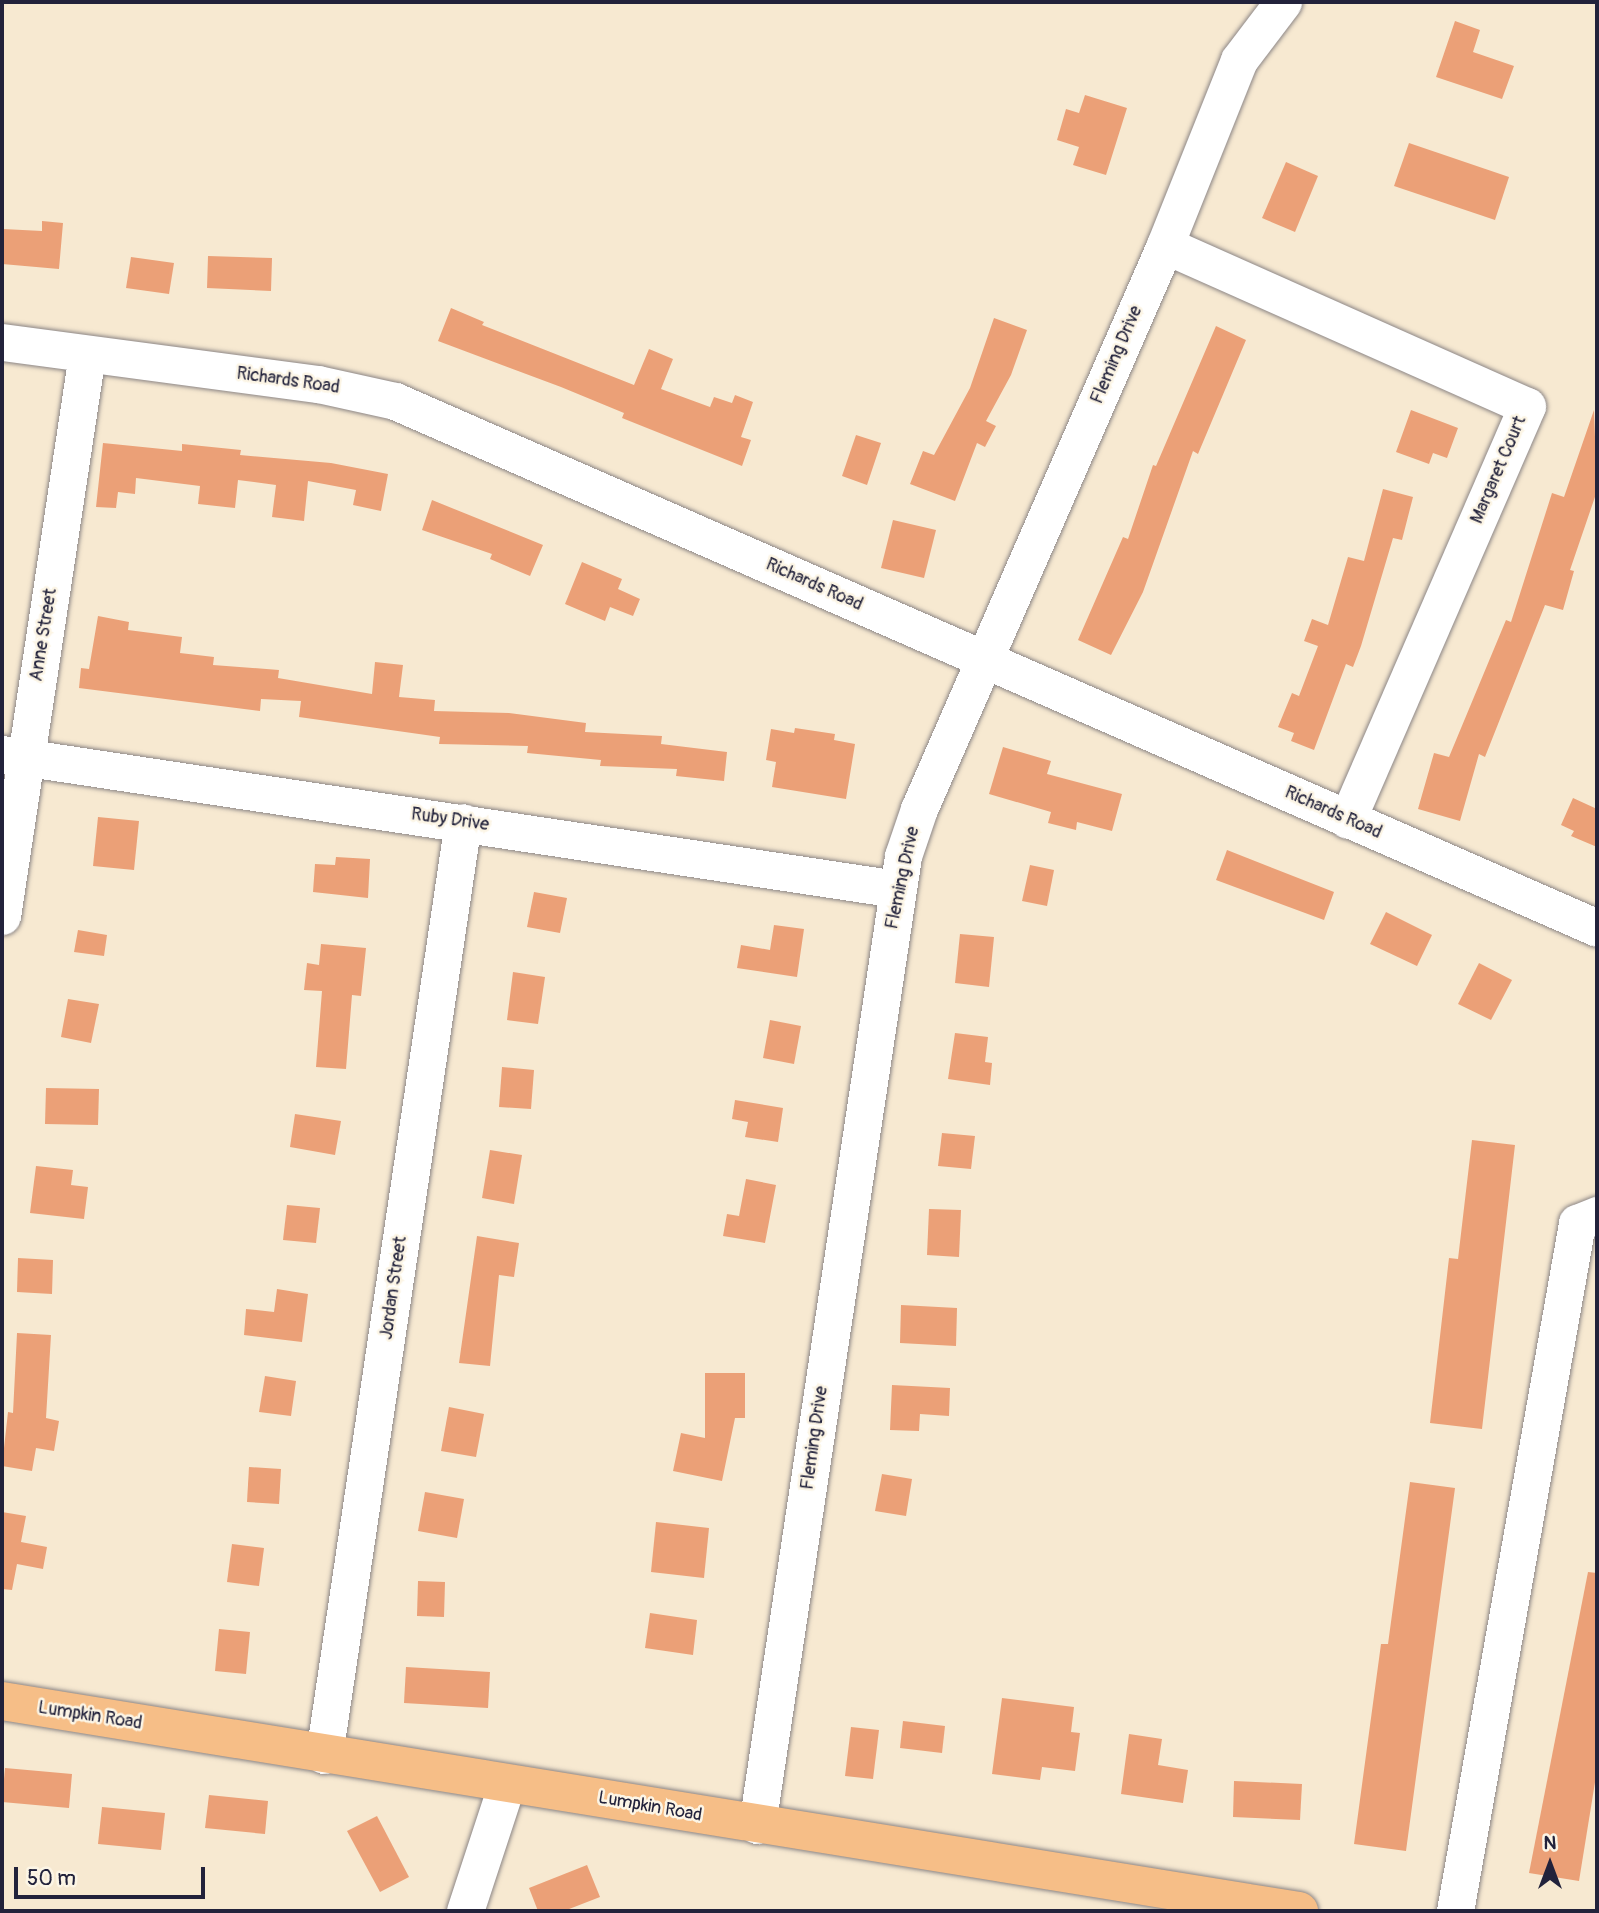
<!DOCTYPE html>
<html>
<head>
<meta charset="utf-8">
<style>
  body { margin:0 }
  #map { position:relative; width:1599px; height:1913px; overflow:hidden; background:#f7e9d1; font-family:Pangolin,sans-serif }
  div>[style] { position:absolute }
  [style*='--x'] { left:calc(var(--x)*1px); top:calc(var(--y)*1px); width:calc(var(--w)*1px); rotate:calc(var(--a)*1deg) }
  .building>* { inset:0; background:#eba077 }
  .roads { filter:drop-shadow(0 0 2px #8c8686) drop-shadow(0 0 2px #8c8686) }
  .minor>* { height:37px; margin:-18.5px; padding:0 18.5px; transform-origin:18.5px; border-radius:18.5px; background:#fff }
  .major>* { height:38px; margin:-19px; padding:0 19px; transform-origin:19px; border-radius:19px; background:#f6be87 }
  span { translate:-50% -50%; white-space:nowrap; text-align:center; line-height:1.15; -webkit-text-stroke:5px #fcf5e5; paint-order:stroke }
  .street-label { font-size:18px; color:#22223b }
  .frame { position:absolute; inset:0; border:4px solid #22223b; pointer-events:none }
  .north { position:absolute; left:1515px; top:1829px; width:70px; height:70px; -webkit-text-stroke:5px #fcf5e5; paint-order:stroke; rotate:0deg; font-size:19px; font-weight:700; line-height:28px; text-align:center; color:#22223b }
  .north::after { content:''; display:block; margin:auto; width:24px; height:32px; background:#22223b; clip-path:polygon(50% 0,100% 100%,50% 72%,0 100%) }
  .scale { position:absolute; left:14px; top:1867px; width:191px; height:32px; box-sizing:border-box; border:4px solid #22223b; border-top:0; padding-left:9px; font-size:21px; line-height:24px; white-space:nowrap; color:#22223b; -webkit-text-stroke:5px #fcf5e5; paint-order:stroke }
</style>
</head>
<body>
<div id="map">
  <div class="building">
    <div style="clip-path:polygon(1455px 21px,1480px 30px,1473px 52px,1514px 66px,1502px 99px,1436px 77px)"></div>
    <div style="clip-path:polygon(1085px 95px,1127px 108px,1106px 175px,1073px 165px,1079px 147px,1057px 140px,1066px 109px,1079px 113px)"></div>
    <div style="clip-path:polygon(1409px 143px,1509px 177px,1495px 220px,1394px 186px)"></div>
    <div style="clip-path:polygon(1286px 162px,1318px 176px,1295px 232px,1262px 218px)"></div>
    <div style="clip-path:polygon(42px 221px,63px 223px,59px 269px,2px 264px,3px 229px,42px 231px)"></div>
    <div style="clip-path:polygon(208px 256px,272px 258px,271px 291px,207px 288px)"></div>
    <div style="clip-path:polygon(131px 257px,174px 263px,169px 294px,126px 288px)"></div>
    <div style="clip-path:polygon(451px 308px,484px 322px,482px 325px,634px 385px,649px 349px,673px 359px,661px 389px,710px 407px,714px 397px,732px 403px,735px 395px,753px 402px,741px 437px,751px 440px,742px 466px,622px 418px,624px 413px,561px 387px,438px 341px)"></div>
    <div style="clip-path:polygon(994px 318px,1027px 330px,1011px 375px,986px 421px,996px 426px,985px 447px,977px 443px,955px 501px,910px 484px,923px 451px,934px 455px,970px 388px)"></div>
    <div style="clip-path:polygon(1216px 326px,1246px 340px,1198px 454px,1193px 451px,1143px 592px,1111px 655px,1078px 640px,1123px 537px,1128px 539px,1153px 465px,1156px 466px)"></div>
    <div style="clip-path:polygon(1411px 410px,1458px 428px,1447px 458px,1433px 453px,1429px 464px,1396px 452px)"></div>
    <div style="clip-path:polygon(1594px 410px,1597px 491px,1570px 570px,1574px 571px,1563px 610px,1545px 605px,1485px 757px,1479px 754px,1460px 821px,1418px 809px,1434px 753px,1449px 757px,1506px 620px,1511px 622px,1552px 493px,1564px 497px)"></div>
    <div style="clip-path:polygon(856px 435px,881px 443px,867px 485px,842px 476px)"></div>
    <div style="clip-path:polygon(103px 443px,182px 451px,182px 444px,241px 450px,240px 455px,331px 463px,388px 474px,381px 511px,353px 505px,356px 490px,308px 481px,304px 521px,272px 517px,276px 485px,238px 480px,235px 508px,198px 504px,200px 486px,136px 478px,135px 494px,118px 492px,116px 508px,96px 507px)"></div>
    <div style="clip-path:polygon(1383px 489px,1413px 497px,1402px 540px,1393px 538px,1361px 646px,1353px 667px,1346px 664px,1314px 750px,1291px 741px,1294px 733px,1278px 727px,1292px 693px,1299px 696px,1318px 646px,1304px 641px,1312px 619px,1328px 625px,1348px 557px,1364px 561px)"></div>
    <div style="clip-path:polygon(432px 500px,543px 545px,530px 576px,490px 559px,492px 554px,422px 530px)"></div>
    <div style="clip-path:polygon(893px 520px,936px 530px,924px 578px,881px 568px)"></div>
    <div style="clip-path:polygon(582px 562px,622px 579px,618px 589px,640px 599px,633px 616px,610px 607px,605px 621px,565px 604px)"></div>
    <div style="clip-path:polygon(98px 616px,129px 622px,128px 630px,182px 637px,180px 653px,214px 657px,213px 665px,279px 670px,278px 678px,372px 694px,375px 662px,403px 665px,399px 697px,435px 700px,434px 711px,509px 713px,586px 723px,585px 732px,662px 736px,661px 744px,727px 752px,724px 781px,676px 776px,677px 769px,600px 766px,601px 760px,527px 753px,528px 746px,439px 744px,440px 737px,299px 717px,301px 701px,261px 699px,260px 711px,79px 688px,81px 668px,89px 669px)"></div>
    <div style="clip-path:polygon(795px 728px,835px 734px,834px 740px,855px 744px,846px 799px,772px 787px,776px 762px,766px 760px,771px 729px,794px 733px)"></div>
    <div style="clip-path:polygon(1003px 747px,1051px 761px,1047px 774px,1122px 794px,1112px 831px,1077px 822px,1076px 830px,1048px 823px,1051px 812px,989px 794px)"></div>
    <div style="clip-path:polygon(1573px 798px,1597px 809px,1597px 847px,1571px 836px,1574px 831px,1561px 825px)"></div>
    <div style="clip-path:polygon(98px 817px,139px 821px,134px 870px,93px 866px)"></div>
    <div style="clip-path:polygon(1227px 850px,1334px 892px,1324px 920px,1216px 880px)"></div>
    <div style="clip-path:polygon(336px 857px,370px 859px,368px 898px,313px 892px,315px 864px,335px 865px)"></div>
    <div style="clip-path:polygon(1030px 865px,1054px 870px,1047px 906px,1022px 901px)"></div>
    <div style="clip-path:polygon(534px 892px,567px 898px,560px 933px,527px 927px)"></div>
    <div style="clip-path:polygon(1386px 912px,1432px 935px,1417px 966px,1370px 944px)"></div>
    <div style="clip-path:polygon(774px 925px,804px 929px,797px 977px,737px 968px,741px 945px,770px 950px)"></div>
    <div style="clip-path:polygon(78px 930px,107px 935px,104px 956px,74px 952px)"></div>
    <div style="clip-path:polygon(960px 934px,994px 937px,989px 987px,955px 983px)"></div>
    <div style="clip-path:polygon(321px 944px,366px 948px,361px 996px,352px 995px,346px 1069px,316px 1067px,322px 991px,304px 990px,307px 963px,319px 965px)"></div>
    <div style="clip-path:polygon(1479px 963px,1512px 980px,1491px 1020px,1458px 1004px)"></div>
    <div style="clip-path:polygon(513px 972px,545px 977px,538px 1024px,507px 1020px)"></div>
    <div style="clip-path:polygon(68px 999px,99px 1004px,91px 1043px,61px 1037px)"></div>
    <div style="clip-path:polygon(770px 1020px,801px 1026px,794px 1064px,763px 1058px)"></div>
    <div style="clip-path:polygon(955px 1033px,988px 1037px,985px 1062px,992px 1063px,990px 1085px,948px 1079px)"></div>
    <div style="clip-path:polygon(502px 1067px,534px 1070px,531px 1109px,499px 1107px)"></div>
    <div style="clip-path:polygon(46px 1088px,99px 1089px,98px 1125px,45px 1124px)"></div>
    <div style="clip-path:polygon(735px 1100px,783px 1108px,778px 1142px,745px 1137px,748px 1122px,732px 1119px)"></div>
    <div style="clip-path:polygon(295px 1114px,341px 1121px,335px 1155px,290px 1147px)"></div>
    <div style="clip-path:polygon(942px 1133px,975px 1136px,971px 1169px,938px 1166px)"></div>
    <div style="clip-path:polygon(1472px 1140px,1515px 1145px,1482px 1429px,1430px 1423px,1449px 1258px,1458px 1259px)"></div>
    <div style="clip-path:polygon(490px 1150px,522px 1155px,514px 1204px,482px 1198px)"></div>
    <div style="clip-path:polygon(36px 1166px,73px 1170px,71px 1185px,88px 1187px,84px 1219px,30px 1213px)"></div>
    <div style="clip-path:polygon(746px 1179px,776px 1185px,765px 1243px,723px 1236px,727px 1214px,739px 1216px)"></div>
    <div style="clip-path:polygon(287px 1205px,320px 1208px,316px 1243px,283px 1240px)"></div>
    <div style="clip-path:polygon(929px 1209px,961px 1210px,959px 1257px,927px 1255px)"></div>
    <div style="clip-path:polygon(477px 1236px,519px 1243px,514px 1277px,499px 1275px,490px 1366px,459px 1363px)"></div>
    <div style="clip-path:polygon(18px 1258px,53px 1260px,52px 1294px,17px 1292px)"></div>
    <div style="clip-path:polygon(277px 1289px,308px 1294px,302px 1342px,244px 1335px,246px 1309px,274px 1312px)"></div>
    <div style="clip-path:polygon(901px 1305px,957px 1308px,956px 1346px,900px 1343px)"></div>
    <div style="clip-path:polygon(17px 1333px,51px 1335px,46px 1418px,59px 1421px,54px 1451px,36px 1448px,32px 1471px,2px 1466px,8px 1412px,13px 1413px)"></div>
    <div style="clip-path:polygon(705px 1373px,745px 1373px,745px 1418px,735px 1418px,722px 1481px,673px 1471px,681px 1433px,705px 1438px)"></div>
    <div style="clip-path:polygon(265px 1376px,296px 1381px,291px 1416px,259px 1412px)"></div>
    <div style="clip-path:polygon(892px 1385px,950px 1388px,949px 1416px,920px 1414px,919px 1431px,890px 1430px)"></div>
    <div style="clip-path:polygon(449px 1407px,484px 1414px,476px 1457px,441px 1451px)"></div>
    <div style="clip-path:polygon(249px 1467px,281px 1469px,279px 1504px,247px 1502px)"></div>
    <div style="clip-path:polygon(882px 1474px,912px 1479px,906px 1516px,875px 1511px)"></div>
    <div style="clip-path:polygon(1410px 1482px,1455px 1488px,1406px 1851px,1354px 1844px,1381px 1644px,1388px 1644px)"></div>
    <div style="clip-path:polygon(425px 1492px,464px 1499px,457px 1538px,418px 1531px)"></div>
    <div style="clip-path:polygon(2px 1512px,26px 1516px,21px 1542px,47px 1547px,43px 1569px,17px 1564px,12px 1590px,2px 1589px)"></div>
    <div style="clip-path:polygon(656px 1522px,709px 1528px,704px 1578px,651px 1572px)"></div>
    <div style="clip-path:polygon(232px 1544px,264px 1548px,259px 1586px,227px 1582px)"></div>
    <div style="clip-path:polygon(1588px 1572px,1597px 1573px,1597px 1770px,1579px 1881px,1529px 1873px)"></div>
    <div style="clip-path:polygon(418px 1581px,445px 1582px,444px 1617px,417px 1616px)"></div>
    <div style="clip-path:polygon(650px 1613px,697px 1620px,693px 1655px,645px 1648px)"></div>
    <div style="clip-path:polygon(219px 1629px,250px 1632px,246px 1674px,215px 1671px)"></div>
    <div style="clip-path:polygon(406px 1667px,490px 1672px,488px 1708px,404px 1703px)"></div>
    <div style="clip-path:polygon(1002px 1698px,1074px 1707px,1071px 1732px,1080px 1733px,1075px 1771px,1042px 1767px,1040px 1780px,992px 1774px)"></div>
    <div style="clip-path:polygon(903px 1721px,945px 1726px,942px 1753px,900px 1748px)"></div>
    <div style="clip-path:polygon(851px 1727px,879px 1730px,873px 1779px,845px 1776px)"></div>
    <div style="clip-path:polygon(1129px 1734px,1162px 1739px,1158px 1765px,1188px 1770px,1183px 1803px,1121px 1794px)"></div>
    <div style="clip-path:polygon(5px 1768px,72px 1774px,69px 1808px,2px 1802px)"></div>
    <div style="clip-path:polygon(1234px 1781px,1302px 1784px,1300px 1820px,1233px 1817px)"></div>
    <div style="clip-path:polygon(209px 1795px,268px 1801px,265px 1834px,205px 1828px)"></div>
    <div style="clip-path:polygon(102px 1807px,165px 1813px,161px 1850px,98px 1844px)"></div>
    <div style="clip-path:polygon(377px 1816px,409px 1877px,380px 1892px,347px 1831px)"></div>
    <div style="clip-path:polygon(587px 1865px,600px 1897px,564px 1911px,538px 1911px,529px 1888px)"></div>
  </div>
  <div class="roads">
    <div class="minor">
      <div style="--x:1165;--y:245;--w:396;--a:24"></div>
      <div style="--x:1527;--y:406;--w:451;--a:113.5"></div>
      <div style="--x:2;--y:342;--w:319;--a:7.6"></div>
      <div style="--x:318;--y:384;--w:79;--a:12.4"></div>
      <div style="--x:395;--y:401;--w:1312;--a:23.67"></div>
      <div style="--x:2;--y:754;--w:905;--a:8.58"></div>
      <div style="--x:2;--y:916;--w:568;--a:-81.4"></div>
      <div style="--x:324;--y:1755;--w:943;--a:-81.53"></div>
      <div style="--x:757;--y:1825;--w:980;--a:-81.43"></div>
      <div style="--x:903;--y:856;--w:50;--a:-71.2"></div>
      <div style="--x:919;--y:809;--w:615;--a:-66.43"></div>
      <div style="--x:1165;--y:245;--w:199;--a:-68.2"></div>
      <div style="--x:1239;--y:60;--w:73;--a:-52.8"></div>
      <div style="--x:465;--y:1911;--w:135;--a:-71.8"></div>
      <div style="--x:1455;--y:1911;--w:699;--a:-79.94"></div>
      <div style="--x:1577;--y:1223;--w:22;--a:-22"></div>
    </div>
    <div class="major">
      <div style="--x:2;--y:1701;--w:1314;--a:9.2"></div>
    </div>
  </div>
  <div class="street-label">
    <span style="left:1117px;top:355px;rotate:-67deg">Fleming Drive</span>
    <span style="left:288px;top:381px;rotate:8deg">Richards Road</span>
    <span style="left:1499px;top:470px;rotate:-67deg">Margaret Court</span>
    <span style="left:814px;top:585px;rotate:24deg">Richards Road</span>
    <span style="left:44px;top:635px;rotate:-81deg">Anne Street</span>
    <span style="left:1333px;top:813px;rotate:24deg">Richards Road</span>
    <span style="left:450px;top:820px;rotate:8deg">Ruby Drive</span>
    <span style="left:903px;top:878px;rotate:-78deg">Fleming Drive</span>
    <span style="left:394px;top:1288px;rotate:-82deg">Jordan Street</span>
    <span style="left:815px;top:1438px;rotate:-82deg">Fleming Drive</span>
    <span style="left:90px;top:1716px;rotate:9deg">Lumpkin Road</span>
    <span style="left:650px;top:1807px;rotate:10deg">Lumpkin Road</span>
  </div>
  <div class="frame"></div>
  <div class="north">N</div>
  <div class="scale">50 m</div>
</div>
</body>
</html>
